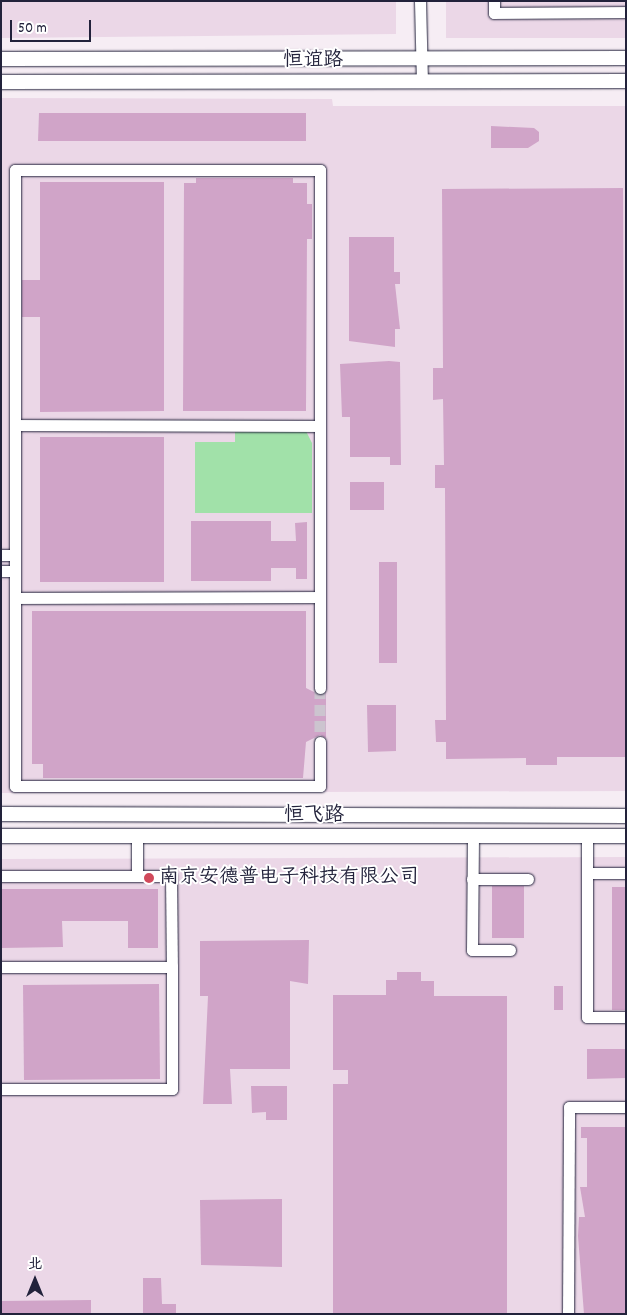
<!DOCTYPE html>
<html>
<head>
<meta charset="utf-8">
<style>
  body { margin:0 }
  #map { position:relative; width:627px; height:1315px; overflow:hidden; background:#f6edf4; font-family:Dekko,"LXGW WenKai TC",sans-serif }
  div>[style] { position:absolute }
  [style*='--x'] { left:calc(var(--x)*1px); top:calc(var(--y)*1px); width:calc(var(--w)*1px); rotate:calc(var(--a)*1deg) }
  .built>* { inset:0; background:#ebd7e7 }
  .green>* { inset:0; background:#a1e1a9 }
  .building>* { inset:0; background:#d0a4c8 }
  .minor-tunnel>* { height:11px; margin-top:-5.5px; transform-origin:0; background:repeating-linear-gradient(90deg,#ccc4cf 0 11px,transparent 0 16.5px) }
  .roads { filter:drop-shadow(0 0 1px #22223b) drop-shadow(0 0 1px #22223b) }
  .minor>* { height:11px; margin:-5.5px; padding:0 5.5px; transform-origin:5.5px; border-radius:5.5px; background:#fff }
  .major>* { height:14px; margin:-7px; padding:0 7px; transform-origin:7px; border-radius:7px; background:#fff }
  .dots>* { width:14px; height:14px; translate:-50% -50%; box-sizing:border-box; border:2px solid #fff; border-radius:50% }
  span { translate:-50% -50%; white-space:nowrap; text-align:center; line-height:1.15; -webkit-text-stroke:4px #fff; paint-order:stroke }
  .street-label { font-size:20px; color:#22223b }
  .poi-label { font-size:20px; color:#22223b }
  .left { translate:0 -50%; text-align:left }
  .frame { position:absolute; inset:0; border:2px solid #22223b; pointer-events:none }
  .north { position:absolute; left:10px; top:1255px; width:50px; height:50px; -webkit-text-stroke:4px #fff; paint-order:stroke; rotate:0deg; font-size:14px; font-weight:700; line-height:20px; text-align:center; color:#22223b }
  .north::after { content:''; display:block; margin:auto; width:18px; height:22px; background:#22223b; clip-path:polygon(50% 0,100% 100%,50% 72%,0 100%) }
  .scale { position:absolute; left:10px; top:20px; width:81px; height:22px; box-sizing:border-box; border:2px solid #22223b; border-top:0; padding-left:6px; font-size:15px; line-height:18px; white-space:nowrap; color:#22223b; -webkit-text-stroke:4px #fff; paint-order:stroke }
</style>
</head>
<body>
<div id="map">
  <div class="built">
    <div style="clip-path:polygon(1px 1px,396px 1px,396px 34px,1px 38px)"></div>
    <div style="clip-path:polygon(446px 1px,626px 1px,626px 38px,446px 38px)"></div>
    <div style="clip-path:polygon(1px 98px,332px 99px,333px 106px,626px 106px,626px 791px,1px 793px)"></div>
    <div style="clip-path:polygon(626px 857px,626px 1314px,1px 1314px,1px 859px)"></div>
  </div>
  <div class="green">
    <div style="clip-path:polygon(306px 431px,312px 443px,312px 513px,195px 513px,195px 442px,235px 442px,235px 432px)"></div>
  </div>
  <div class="building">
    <div style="clip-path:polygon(39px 113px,306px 113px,306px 141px,38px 141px)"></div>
    <div style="clip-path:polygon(491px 126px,534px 128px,539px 132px,539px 141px,528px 148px,491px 148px)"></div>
    <div style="clip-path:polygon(196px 178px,293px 178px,293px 183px,307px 183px,307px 204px,312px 204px,312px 239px,307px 239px,306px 411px,183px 411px,184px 183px,196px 183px)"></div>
    <div style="clip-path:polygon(40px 182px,164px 182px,164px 411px,40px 412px,40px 317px,22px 317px,22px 280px,40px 280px)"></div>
    <div style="clip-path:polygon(623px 188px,626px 757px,557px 757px,557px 765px,526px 765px,526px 758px,446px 759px,446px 742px,436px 742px,435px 720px,446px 720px,445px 488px,435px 488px,435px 465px,444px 465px,443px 399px,433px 400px,433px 368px,443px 368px,442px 189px)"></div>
    <div style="clip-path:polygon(349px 237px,394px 237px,394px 272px,400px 272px,400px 284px,395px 284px,400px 329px,395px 329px,395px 347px,349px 341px)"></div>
    <div style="clip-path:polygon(389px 361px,400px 362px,401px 465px,390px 465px,390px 457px,350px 457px,350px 417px,342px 417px,340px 364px)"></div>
    <div style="clip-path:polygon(40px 437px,164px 437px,164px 582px,40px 582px)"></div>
    <div style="clip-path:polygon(350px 482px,384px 482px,384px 510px,350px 510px)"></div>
    <div style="clip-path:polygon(191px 521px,271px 521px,271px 541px,296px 541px,295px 523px,307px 522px,307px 579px,296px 579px,296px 568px,271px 568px,271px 581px,191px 581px)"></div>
    <div style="clip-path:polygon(379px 562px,397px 562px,397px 663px,379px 663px)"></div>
    <div style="clip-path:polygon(32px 611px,306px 611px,306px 688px,320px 695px,326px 692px,326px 738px,320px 735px,306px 742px,303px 778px,43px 778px,43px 764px,32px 764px)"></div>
    <div style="clip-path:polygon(367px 705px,396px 705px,396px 751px,368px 752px)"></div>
    <div style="clip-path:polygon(492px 886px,524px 886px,524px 938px,492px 938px)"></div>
    <div style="clip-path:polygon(612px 887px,626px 887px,626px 1010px,612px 1010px)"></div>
    <div style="clip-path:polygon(1px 889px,158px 889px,158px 948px,128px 948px,128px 921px,62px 921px,63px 947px,1px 948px)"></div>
    <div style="clip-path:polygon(309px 940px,308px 984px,290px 981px,290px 1069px,230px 1069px,232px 1104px,203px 1104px,208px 996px,200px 996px,200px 941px)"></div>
    <div style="clip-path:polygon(397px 972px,421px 972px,421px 981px,434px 981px,434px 996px,507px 996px,507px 1314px,333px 1314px,333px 1084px,348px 1084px,348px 1070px,333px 1070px,333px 995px,386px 995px,386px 980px,397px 980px)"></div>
    <div style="clip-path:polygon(159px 984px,160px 1079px,24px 1080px,23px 985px)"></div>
    <div style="clip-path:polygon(554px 986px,563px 986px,563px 1010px,554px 1010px)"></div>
    <div style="clip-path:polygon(587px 1049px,626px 1049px,626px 1078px,587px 1079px)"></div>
    <div style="clip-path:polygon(251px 1086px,287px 1086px,287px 1120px,266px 1120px,266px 1112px,252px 1113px)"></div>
    <div style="clip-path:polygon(581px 1127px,626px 1127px,626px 1314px,584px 1314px,578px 1236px,579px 1217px,585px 1217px,580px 1187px,587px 1187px,587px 1138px,581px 1138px)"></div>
    <div style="clip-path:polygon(282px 1199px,282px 1267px,201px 1265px,200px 1200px)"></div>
    <div style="clip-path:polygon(143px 1278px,161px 1278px,162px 1304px,176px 1304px,176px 1314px,143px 1314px)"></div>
    <div style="clip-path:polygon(91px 1300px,91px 1314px,1px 1314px,1px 1301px)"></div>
  </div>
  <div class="minor-tunnel">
    <div style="--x:320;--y:688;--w:54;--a:90"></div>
  </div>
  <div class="roads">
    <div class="minor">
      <div style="--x:420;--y:1;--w:80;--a:88.6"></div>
      <div style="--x:494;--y:1;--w:12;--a:90"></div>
      <div style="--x:494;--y:13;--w:132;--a:-0.4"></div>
      <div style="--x:15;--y:425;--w:305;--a:0.2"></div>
      <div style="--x:1;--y:555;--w:14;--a:0"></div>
      <div style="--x:1;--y:571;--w:14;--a:0"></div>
      <div style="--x:15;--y:598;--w:305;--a:-0.2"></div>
      <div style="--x:320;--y:688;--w:518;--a:-90"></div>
      <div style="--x:320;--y:170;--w:305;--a:180"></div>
      <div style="--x:15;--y:170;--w:616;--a:90"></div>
      <div style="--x:15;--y:786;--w:305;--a:0"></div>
      <div style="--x:320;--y:786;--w:44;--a:-90"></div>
      <div style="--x:587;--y:835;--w:182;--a:90"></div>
      <div style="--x:587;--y:1017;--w:39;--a:0"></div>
      <div style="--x:137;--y:836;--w:40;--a:90"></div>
      <div style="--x:473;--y:836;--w:114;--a:90.5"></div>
      <div style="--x:472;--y:950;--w:38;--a:0"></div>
      <div style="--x:588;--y:873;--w:38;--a:0"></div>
      <div style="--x:1;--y:876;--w:170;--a:0"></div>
      <div style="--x:171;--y:876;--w:91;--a:89.4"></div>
      <div style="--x:172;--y:967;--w:171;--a:180"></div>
      <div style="--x:472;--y:879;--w:56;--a:0"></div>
      <div style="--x:1;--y:1089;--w:171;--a:0"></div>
      <div style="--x:172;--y:1089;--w:122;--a:-90"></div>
      <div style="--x:568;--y:1314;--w:207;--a:-89.7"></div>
      <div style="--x:569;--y:1107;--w:57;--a:0"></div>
    </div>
    <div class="major">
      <div style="--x:1;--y:59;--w:625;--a:-0.09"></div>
      <div style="--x:1;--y:82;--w:625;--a:-0.09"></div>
      <div style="--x:1;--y:814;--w:625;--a:0.18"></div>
      <div style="--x:1;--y:836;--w:625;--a:0"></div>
    </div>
  </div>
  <div class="dots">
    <div style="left:149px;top:878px;background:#d1495b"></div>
  </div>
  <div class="street-label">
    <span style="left:313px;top:61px">恒谊路</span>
    <span style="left:314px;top:816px">恒飞路</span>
  </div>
  <div class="poi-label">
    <span class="left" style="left:159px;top:878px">南京安德普电子科技有限公司</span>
  </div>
  <div class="frame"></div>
  <div class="north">北</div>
  <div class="scale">50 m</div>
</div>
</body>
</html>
